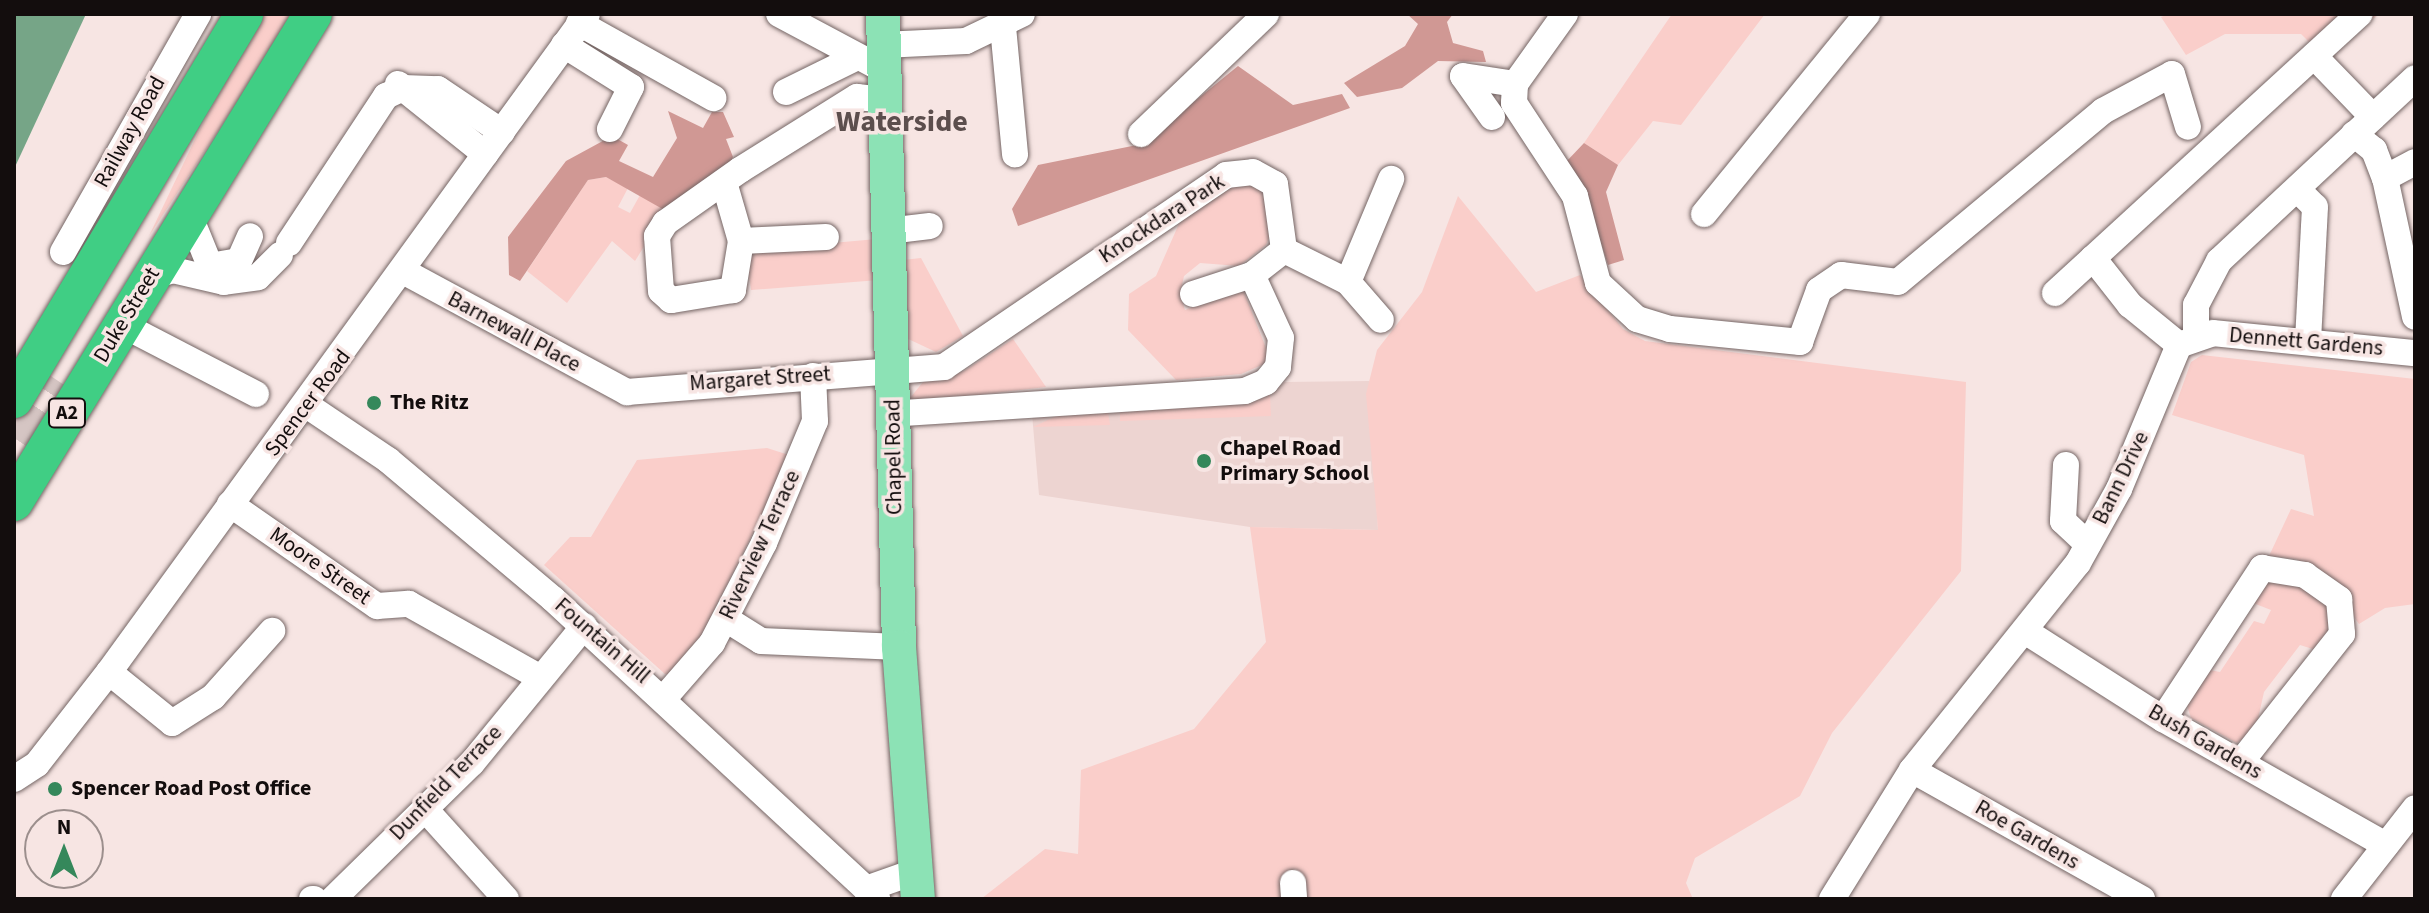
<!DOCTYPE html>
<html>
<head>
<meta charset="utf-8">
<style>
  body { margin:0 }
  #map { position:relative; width:2429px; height:913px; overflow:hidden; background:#f7e5e3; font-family:"Source Sans 3",sans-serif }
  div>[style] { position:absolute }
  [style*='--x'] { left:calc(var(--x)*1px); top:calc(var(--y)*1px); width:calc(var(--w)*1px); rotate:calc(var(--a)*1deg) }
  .built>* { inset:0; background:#edd4d1 }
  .green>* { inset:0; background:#faceca }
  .forest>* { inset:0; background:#d09894 }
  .water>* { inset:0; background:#76a587 }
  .highway-tunnel>* { height:38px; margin-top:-19px; transform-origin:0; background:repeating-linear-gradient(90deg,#d5c5c3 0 38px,transparent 0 57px) }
  .roads { filter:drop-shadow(0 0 2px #746564) drop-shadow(0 0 2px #746564) }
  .minor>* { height:26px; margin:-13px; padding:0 13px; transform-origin:13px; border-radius:13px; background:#fff }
  .major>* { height:34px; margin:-17px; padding:0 17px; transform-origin:17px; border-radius:17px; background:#8ce2b5 }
  .highway>* { height:38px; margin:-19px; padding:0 19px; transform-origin:19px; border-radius:19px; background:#40ce84 }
  .dots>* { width:22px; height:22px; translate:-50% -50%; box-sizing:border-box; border:4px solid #f7e5e3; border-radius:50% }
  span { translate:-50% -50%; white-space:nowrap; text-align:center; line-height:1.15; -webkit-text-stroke:7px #f7e5e3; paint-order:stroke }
  .shield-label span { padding:2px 6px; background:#f7e5e3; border:2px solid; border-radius:6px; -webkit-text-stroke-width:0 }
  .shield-label { font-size:20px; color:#130d0d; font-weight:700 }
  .street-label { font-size:22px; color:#130d0d }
  .poi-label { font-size:22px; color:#130d0d; font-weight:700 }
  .left { translate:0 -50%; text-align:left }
  .district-label { font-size:30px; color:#5c4e4d; font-weight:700 }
  .frame { position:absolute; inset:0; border:16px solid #130d0d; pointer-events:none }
  .north { position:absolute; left:24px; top:809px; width:80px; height:80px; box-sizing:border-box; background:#f7e5e3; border:2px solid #9c8f8d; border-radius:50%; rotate:0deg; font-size:22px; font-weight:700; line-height:32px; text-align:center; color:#130d0d }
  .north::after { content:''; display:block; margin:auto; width:28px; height:36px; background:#35885b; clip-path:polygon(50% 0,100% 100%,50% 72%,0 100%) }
</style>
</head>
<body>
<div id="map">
  <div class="built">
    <div style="clip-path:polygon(1369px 381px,1378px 530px,1250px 527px,1039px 495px,1032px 414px,1270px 394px,1284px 382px)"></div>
  </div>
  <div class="green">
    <div style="clip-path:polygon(262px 14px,295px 14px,149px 236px,198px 133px)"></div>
    <div style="clip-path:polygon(1672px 14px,1765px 14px,1681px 125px,1653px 121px,1618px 165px,1584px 143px)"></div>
    <div style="clip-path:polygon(2169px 14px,2379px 14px,2326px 59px,2301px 34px,2225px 34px,2186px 55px,2161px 17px)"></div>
    <div style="clip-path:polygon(606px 177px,628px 188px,618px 207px,630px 213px,640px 195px,666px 211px,635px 261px,612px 241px,567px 303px,527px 271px,588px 180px)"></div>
    <div style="clip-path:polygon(1243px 182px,1266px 190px,1273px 228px,1266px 245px,1239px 266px,1200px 263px,1184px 276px,1180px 294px,1185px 310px,1242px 287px,1268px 353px,1264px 364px,1241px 374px,1176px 380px,1128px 330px,1129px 294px,1156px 276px,1185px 210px,1217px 188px)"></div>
    <div style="clip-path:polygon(1458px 196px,1536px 292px,1580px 275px,1623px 329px,1645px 341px,1966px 382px,1961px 571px,1832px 733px,1800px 796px,1695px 858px,1686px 883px,1693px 899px,981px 899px,1045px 849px,1078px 854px,1081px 770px,1194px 729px,1266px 642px,1250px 527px,1378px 530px,1366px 394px,1377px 350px,1422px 292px)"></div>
    <div style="clip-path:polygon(877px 239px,879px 280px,751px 290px,747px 261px,754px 250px)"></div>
    <div style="clip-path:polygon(921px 258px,963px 336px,936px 352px,904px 337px,903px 260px)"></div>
    <div style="clip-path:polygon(1013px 339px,1046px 387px,906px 403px,923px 382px,964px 371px)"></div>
    <div style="clip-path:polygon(2202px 355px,2415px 379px,2415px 604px,2385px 608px,2359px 624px,2323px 574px,2296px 559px,2269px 556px,2291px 509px,2314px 516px,2304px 455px,2172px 415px,2191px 362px)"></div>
    <div style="clip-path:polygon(1270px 394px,1271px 416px,1120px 421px,1120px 411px)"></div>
    <div style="clip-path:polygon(1065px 412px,1108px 412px,1110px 425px,1033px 427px)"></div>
    <div style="clip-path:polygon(767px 448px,792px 456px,682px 674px,665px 674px,544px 565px,570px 537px,591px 537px,637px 460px)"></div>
    <div style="clip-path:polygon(2281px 575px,2335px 605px,2331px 635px,2316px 650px,2300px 645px,2264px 692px,2256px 728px,2237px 743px,2191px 718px,2184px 696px,2205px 669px,2220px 672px,2254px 621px,2264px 624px,2271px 610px,2248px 601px,2259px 584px)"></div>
  </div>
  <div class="forest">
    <div style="clip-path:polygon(1407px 14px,1453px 14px,1447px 22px,1453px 43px,1483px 51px,1486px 62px,1438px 61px,1402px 88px,1357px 97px,1344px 83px,1405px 46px,1418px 24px)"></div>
    <div style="clip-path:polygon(1238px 66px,1293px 105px,1342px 94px,1350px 108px,1018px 226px,1012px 209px,1038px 165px,1142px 144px)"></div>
    <div style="clip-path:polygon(668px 111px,703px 128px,712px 112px,723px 112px,734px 137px,726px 139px,733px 157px,727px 169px,666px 211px,606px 177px,588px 180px,520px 281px,509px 275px,508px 237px,566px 161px,612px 136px,628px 145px,619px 161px,653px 177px,677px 138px)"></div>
    <div style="clip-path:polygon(1584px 143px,1618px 165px,1606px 192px,1624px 260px,1608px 265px,1584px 190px,1565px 163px)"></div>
  </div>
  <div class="water">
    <div style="clip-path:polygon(14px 14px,86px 14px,14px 169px)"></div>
  </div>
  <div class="highway-tunnel">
    <div style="--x:14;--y:438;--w:72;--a:-56.3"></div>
  </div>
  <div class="roads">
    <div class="minor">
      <div style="--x:779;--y:14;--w:119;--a:28.1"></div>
      <div style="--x:1565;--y:14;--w:86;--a:125.5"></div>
      <div style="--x:1515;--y:84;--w:19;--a:93"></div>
      <div style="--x:1514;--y:103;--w:111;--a:56.7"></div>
      <div style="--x:1575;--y:196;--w:90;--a:75.2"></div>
      <div style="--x:1598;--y:283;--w:53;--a:42.7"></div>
      <div style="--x:1637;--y:319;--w:34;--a:17"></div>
      <div style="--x:1670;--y:329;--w:131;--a:5.7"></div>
      <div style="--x:1800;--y:342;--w:55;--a:-69.9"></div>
      <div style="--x:1819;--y:290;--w:27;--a:-34"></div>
      <div style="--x:1841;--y:275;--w:57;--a:7"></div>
      <div style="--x:1898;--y:282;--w:267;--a:-39.8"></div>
      <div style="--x:2103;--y:111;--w:78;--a:-28.2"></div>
      <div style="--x:2172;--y:74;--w:55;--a:73.2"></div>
      <div style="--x:579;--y:23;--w:154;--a:29.2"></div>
      <div style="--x:1003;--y:27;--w:128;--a:84.6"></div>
      <div style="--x:564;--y:45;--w:79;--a:32.1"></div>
      <div style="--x:631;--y:87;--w:47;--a:116.6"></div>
      <div style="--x:883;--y:45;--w:83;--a:-2.8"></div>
      <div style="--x:966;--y:41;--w:62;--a:-25.7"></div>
      <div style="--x:2314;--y:56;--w:85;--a:46"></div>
      <div style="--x:398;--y:84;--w:112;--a:38.8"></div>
      <div style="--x:786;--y:92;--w:77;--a:-26.2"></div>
      <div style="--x:1492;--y:117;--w:50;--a:-125.3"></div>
      <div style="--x:1463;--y:76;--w:53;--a:8.7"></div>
      <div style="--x:1141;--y:134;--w:173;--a:-43.8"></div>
      <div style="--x:2354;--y:134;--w:26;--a:39"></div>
      <div style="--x:2374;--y:150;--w:30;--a:69"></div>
      <div style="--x:2385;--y:178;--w:142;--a:77.8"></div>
      <div style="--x:2385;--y:178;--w:34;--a:-28"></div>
      <div style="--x:724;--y:182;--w:61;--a:73.9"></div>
      <div style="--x:741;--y:241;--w:50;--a:99.3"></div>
      <div style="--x:733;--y:290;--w:63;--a:170.8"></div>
      <div style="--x:671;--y:300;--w:13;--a:-138"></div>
      <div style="--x:661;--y:291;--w:55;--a:-94.2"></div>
      <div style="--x:657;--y:236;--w:15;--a:-58"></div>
      <div style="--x:665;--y:223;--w:92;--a:-35.2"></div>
      <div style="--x:740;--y:170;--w:138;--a:-32"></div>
      <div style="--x:857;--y:97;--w:27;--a:6"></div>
      <div style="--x:2297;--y:189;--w:25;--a:45"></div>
      <div style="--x:2315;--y:207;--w:134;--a:93"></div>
      <div style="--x:189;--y:214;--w:56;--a:68"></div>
      <div style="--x:210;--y:266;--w:29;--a:-10"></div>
      <div style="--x:239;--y:261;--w:27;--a:-66"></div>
      <div style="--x:1704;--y:214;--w:258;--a:-50.8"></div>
      <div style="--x:888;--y:231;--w:42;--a:-6.8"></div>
      <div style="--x:741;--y:241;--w:85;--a:-2.7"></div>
      <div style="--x:289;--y:243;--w:176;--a:-56.6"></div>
      <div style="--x:386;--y:96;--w:19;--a:-25"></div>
      <div style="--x:403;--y:88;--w:35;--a:2"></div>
      <div style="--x:438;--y:89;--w:77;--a:33.9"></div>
      <div style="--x:1284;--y:250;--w:72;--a:26.6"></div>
      <div style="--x:1348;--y:282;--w:50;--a:49"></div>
      <div style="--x:63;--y:252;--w:274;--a:-60.4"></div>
      <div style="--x:2093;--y:258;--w:60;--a:51.8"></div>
      <div style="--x:2130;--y:305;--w:63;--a:39.2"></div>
      <div style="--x:403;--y:271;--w:255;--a:28.4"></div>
      <div style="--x:627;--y:392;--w:318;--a:-4.5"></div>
      <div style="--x:944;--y:367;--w:341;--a:-34.2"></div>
      <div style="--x:1226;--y:175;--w:27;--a:-6"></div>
      <div style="--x:1253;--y:172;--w:25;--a:29"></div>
      <div style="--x:1275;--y:184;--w:67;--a:82.2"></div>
      <div style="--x:1284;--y:250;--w:41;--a:142"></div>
      <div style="--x:1252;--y:275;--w:69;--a:65.3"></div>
      <div style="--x:1281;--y:338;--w:29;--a:96"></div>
      <div style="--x:1278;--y:367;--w:19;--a:129"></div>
      <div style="--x:1266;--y:382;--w:23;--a:157"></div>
      <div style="--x:1245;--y:391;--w:354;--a:176.3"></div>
      <div style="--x:150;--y:277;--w:24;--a:-17"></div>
      <div style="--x:173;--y:270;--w:52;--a:13.2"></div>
      <div style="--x:224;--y:282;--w:34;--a:-8"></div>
      <div style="--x:258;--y:277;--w:31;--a:-45"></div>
      <div style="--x:1348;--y:282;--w:112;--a:-67.3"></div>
      <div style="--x:2055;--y:293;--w:413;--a:-42.5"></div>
      <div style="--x:1193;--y:294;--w:62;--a:-17.9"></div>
      <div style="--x:121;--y:324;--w:152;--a:27.4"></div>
      <div style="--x:2196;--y:336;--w:31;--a:-90"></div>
      <div style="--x:2196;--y:305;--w:50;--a:-62.4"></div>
      <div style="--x:2219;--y:261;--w:268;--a:-43"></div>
      <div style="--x:308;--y:406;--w:97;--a:34"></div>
      <div style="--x:388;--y:460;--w:216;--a:40.1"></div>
      <div style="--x:553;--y:599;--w:442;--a:42.8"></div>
      <div style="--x:2066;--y:465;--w:56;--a:93.1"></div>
      <div style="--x:2063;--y:521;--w:34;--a:43"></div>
      <div style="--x:230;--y:504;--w:179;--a:34.8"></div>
      <div style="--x:377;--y:606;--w:32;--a:-4"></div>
      <div style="--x:409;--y:604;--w:151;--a:29.3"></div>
      <div style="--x:726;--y:619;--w:41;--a:32.2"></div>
      <div style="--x:761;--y:641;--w:138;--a:2.5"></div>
      <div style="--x:2028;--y:633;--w:160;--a:32.5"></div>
      <div style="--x:2163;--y:719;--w:256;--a:29.5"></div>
      <div style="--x:109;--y:672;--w:81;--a:39"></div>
      <div style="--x:172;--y:723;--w:49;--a:-32.4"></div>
      <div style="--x:213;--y:697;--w:89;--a:-48.2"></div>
      <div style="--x:665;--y:697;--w:72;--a:-49"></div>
      <div style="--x:712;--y:643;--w:113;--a:-62.5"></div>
      <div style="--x:764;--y:543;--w:132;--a:-67.3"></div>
      <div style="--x:815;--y:421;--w:45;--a:-92.5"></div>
      <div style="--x:2163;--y:719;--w:181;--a:-56.7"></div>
      <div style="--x:2262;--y:568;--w:44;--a:9.2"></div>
      <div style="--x:2305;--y:575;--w:42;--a:35.2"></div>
      <div style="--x:2339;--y:599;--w:35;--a:85"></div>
      <div style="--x:2342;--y:634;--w:164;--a:128.3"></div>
      <div style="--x:1912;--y:770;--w:264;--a:29.3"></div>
      <div style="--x:14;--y:779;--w:27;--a:-33"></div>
      <div style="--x:37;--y:764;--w:117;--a:-52"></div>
      <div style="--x:109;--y:672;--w:813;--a:-54"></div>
      <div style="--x:425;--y:809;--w:121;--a:48"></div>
      <div style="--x:1293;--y:883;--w:16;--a:86"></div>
      <div style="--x:866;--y:889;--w:51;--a:-19.5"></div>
      <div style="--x:312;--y:899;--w:2;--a:0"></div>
      <div style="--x:333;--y:899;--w:194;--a:-44.4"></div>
      <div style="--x:472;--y:763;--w:177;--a:-50.7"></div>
      <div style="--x:1832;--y:899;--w:152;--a:-58.2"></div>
      <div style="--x:1912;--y:770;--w:265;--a:-51.3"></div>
      <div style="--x:2078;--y:563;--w:85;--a:-61"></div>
      <div style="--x:2119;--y:489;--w:156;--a:-67.4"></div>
      <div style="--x:2179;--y:345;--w:36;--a:-19"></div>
      <div style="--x:2213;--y:333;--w:203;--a:5.7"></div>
      <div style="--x:2344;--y:899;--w:115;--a:-52"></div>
    </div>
    <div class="major">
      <div style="--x:883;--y:14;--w:633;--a:88.55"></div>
      <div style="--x:899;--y:647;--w:253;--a:85.7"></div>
    </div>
    <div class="highway">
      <div style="--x:14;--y:399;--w:448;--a:-59.1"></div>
      <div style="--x:14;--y:502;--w:572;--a:-58.5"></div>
    </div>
  </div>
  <div class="dots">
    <div style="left:374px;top:403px;background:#35885b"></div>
    <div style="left:1204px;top:461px;background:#35885b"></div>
    <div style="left:55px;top:789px;background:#35885b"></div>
  </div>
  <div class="shield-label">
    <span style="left:67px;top:413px">A2</span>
  </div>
  <div class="street-label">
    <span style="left:130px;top:132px;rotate:-61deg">Railway Road</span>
    <span style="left:1162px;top:219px;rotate:-33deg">Knockdara Park</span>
    <span style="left:127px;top:315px;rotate:-59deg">Duke Street</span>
    <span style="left:514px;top:332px;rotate:28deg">Barnewall Place</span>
    <span style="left:2306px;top:342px;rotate:5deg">Dennett Gardens</span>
    <span style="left:760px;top:379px;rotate:-4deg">Margaret Street</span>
    <span style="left:308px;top:403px;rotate:-53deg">Spencer Road</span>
    <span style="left:894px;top:457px;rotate:-91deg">Chapel Road</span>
    <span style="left:2121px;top:478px;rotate:-64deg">Bann Drive</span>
    <span style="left:760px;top:545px;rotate:-65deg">Riverview Terrace</span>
    <span style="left:320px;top:566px;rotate:35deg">Moore Street</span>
    <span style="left:602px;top:641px;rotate:41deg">Fountain Hill</span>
    <span style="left:2205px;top:742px;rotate:30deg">Bush Gardens</span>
    <span style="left:446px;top:783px;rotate:-46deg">Dunfield Terrace</span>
    <span style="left:2027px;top:835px;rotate:30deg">Roe Gardens</span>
  </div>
  <div class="poi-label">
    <span class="left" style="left:390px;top:403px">The Ritz</span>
    <span class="left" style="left:1220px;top:461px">Chapel Road<br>Primary School</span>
    <span class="left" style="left:71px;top:789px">Spencer Road Post Office</span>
  </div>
  <div class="district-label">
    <span style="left:902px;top:122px">Waterside</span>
  </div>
  <div class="frame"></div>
  <div class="north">N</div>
</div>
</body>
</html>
